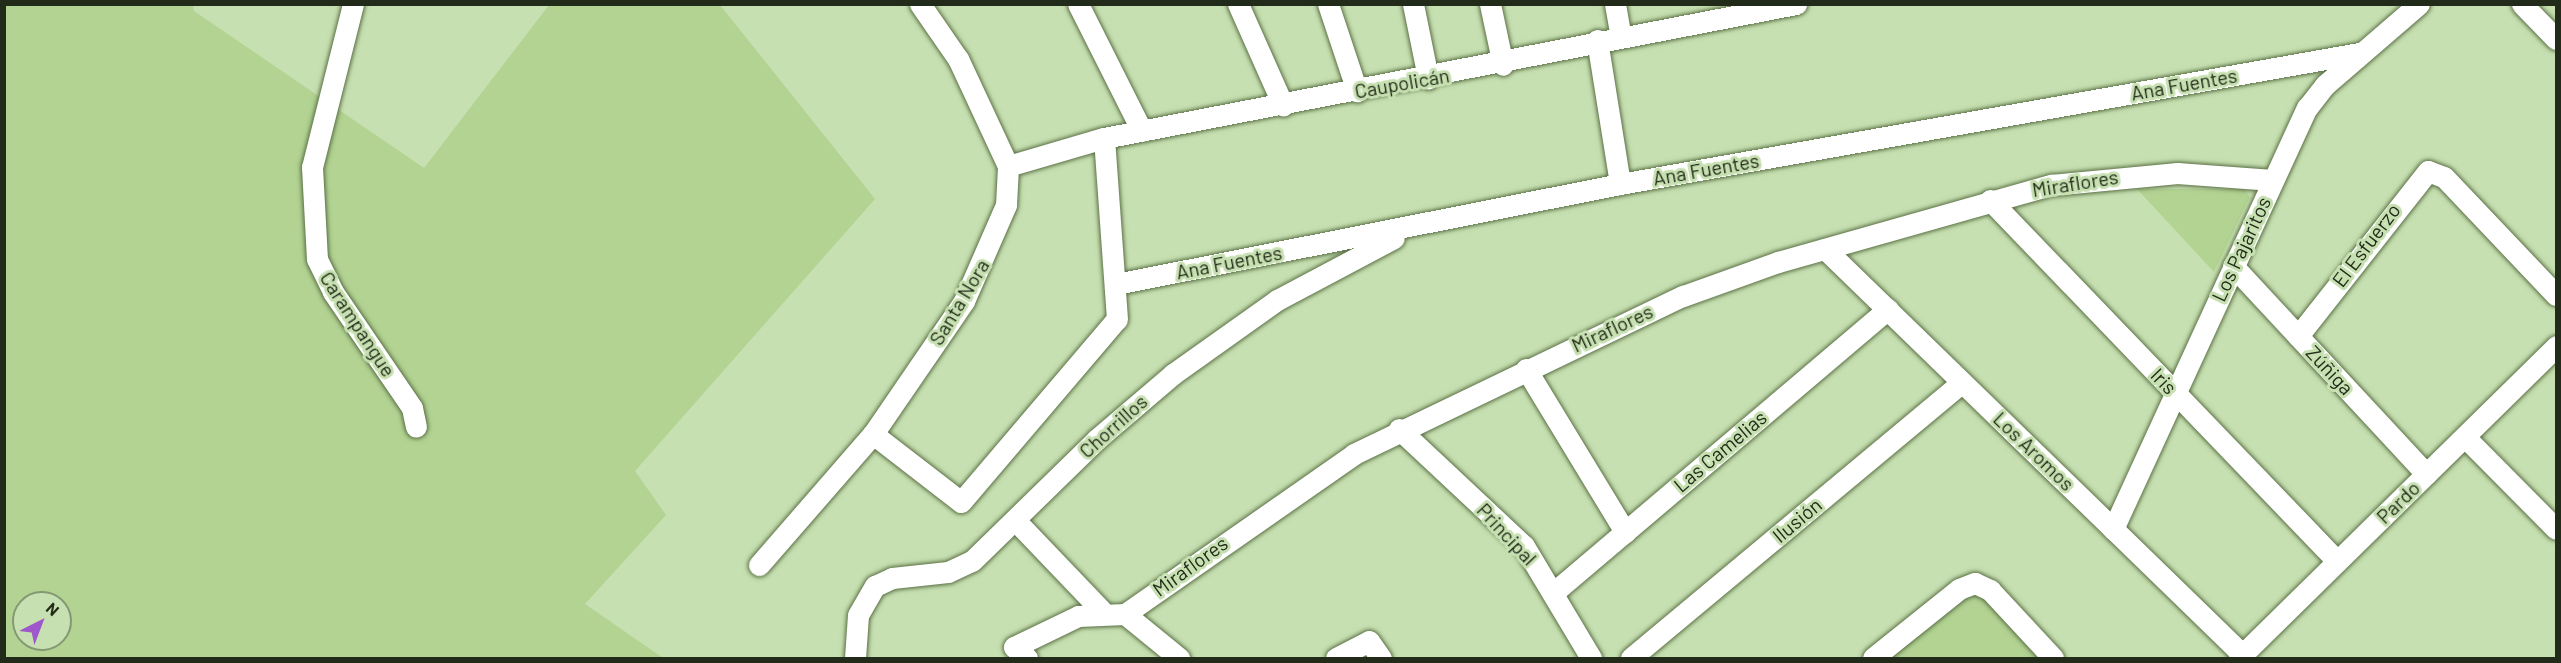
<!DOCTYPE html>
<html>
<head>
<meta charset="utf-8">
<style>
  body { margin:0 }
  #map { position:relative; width:2561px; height:663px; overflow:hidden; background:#c7e0b1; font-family:Barlow,sans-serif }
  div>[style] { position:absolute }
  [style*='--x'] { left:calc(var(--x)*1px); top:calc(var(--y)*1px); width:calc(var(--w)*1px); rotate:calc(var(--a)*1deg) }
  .green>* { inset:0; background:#b2d392 }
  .roads { filter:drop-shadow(0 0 2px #5b7146) drop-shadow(0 0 2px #5b7146) }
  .street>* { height:21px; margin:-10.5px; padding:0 10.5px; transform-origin:10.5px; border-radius:10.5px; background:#fff }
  span { translate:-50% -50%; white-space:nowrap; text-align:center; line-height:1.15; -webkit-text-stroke:6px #c7e0b1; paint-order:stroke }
  .street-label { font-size:20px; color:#222b19 }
  .frame { position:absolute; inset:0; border:6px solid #222b19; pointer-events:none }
  .north { position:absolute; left:12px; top:591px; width:60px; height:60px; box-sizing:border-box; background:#c7e0b1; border:2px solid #859874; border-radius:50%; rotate:42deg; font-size:16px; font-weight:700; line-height:24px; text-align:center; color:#222b19 }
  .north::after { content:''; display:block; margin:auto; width:21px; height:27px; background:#9e58cc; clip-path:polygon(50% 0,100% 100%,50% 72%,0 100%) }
</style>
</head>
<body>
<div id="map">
  <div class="green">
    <div style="clip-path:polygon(evenodd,4px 5px,193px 5px,194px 11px,424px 168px,549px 5px,720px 5px,875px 199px,635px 471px,666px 515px,585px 604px,663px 658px,5px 658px,4px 5px,24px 603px,60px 603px,60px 639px,24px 639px,24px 603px)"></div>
    <div style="clip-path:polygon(2137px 189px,2244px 189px,2250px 197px,2214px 272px)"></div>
    <div style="clip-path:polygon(1984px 595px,2043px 658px,1891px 658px,1970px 596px)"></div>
  </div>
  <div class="roads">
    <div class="street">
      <div style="--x:353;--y:4;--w:168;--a:104.1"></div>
      <div style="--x:312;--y:167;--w:92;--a:86.9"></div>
      <div style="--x:317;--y:259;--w:37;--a:64"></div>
      <div style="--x:333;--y:292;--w:140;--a:55.7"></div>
      <div style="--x:412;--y:408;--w:19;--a:78"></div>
      <div style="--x:1078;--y:4;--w:142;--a:63.3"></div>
      <div style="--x:1238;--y:4;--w:111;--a:66"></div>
      <div style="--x:1328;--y:4;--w:92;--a:71.6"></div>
      <div style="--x:1413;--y:4;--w:76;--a:78.5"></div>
      <div style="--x:1490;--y:4;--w:62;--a:78"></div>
      <div style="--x:1615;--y:4;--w:34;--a:80"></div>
      <div style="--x:2522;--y:4;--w:49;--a:45.8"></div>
      <div style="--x:1597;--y:40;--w:146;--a:80.9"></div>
      <div style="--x:1008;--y:166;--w:100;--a:-16.3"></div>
      <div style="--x:1104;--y:138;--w:705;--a:-10.96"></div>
      <div style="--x:1990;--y:200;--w:501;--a:46.13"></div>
      <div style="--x:1825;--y:249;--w:583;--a:44.17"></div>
      <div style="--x:2233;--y:266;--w:284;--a:47.1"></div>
      <div style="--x:1116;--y:284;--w:514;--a:-11.22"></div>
      <div style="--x:1620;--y:184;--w:751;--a:-10.05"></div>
      <div style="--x:2298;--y:336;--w:210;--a:-51.8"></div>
      <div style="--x:2428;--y:171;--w:17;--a:21"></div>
      <div style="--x:2444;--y:177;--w:163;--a:46.5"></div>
      <div style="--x:1526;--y:369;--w:191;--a:58.7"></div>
      <div style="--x:1399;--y:429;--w:171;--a:43.1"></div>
      <div style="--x:1524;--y:546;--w:131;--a:59.1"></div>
      <div style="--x:873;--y:434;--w:111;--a:37.7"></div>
      <div style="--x:961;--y:502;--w:240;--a:-49.6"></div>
      <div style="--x:1117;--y:319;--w:181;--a:-94.1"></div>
      <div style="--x:2465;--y:437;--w:129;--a:45.3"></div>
      <div style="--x:1016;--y:521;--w:124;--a:46.3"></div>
      <div style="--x:2113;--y:529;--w:464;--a:-65.3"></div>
      <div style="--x:2307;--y:108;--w:29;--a:-52"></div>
      <div style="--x:2325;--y:85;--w:124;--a:-40.8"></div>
      <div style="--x:759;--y:565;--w:174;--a:-49"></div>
      <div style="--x:873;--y:434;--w:161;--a:-55.6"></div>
      <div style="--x:964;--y:301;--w:105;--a:-66.4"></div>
      <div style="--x:1006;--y:205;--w:39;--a:-87"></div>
      <div style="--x:1008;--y:166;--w:118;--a:-115"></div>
      <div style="--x:958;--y:59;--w:67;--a:-124.6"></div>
      <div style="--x:1553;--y:593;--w:439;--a:-40.3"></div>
      <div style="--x:1125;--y:614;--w:70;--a:39.2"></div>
      <div style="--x:855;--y:658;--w:43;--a:-86"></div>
      <div style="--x:858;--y:615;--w:34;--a:-60"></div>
      <div style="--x:875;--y:586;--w:19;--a:-25"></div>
      <div style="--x:892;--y:578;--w:56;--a:-6.1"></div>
      <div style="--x:948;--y:572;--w:26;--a:-25"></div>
      <div style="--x:972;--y:561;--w:175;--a:-44.3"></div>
      <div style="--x:1097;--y:439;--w:100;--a:-40.5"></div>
      <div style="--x:1173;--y:374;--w:128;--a:-35.4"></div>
      <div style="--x:1277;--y:300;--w:132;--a:-27.9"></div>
      <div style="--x:1027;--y:658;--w:17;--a:-140"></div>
      <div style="--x:1014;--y:647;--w:71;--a:-25.8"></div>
      <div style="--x:1078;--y:616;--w:47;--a:-2.4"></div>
      <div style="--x:1125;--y:614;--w:279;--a:-34.9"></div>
      <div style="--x:1354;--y:454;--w:365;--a:-25.7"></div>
      <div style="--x:1683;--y:296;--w:101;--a:-19.7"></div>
      <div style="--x:1778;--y:262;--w:284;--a:-15.8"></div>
      <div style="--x:2051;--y:185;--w:127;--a:-5.4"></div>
      <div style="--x:2177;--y:173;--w:96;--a:4.2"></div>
      <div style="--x:1336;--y:658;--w:37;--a:-27"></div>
      <div style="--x:1369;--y:641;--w:21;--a:55"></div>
      <div style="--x:1631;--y:658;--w:431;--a:-39.8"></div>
      <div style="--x:1873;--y:658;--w:110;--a:-38.7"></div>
      <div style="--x:1959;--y:589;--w:17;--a:-21"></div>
      <div style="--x:1975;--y:583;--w:17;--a:25"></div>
      <div style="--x:1990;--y:590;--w:93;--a:47.2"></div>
      <div style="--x:2239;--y:658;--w:445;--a:-44.5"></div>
    </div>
  </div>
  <div class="street-label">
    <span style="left:1402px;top:83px;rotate:-10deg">Caupolicán</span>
    <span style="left:2184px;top:84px;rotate:-10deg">Ana Fuentes</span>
    <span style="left:1706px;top:169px;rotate:-10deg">Ana Fuentes</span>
    <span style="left:2075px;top:183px;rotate:-9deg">Miraflores</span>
    <span style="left:2366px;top:245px;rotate:-53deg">El Esfuerzo</span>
    <span style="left:2241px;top:249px;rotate:-65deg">Los Pajaritos</span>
    <span style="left:1229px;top:262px;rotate:-11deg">Ana Fuentes</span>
    <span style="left:959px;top:302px;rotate:-59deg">Santa Nora</span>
    <span style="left:358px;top:324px;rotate:57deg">Carampangue</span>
    <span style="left:1612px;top:328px;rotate:-25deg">Miraflores</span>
    <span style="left:2330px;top:370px;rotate:47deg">Zúñiga</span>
    <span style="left:2164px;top:381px;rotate:46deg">Iris</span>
    <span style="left:1113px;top:426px;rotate:-42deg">Chorrillos</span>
    <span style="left:1720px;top:451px;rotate:-40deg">Las Camelias</span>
    <span style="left:2034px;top:451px;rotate:44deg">Los Aromos</span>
    <span style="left:2398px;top:502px;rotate:-44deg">Pardo</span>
    <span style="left:1797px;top:520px;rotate:-40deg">Ilusión</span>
    <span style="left:1507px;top:534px;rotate:47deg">Principal</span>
    <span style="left:1190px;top:566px;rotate:-36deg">Miraflores</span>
  </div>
  <div class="frame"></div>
  <div class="north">N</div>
</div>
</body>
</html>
